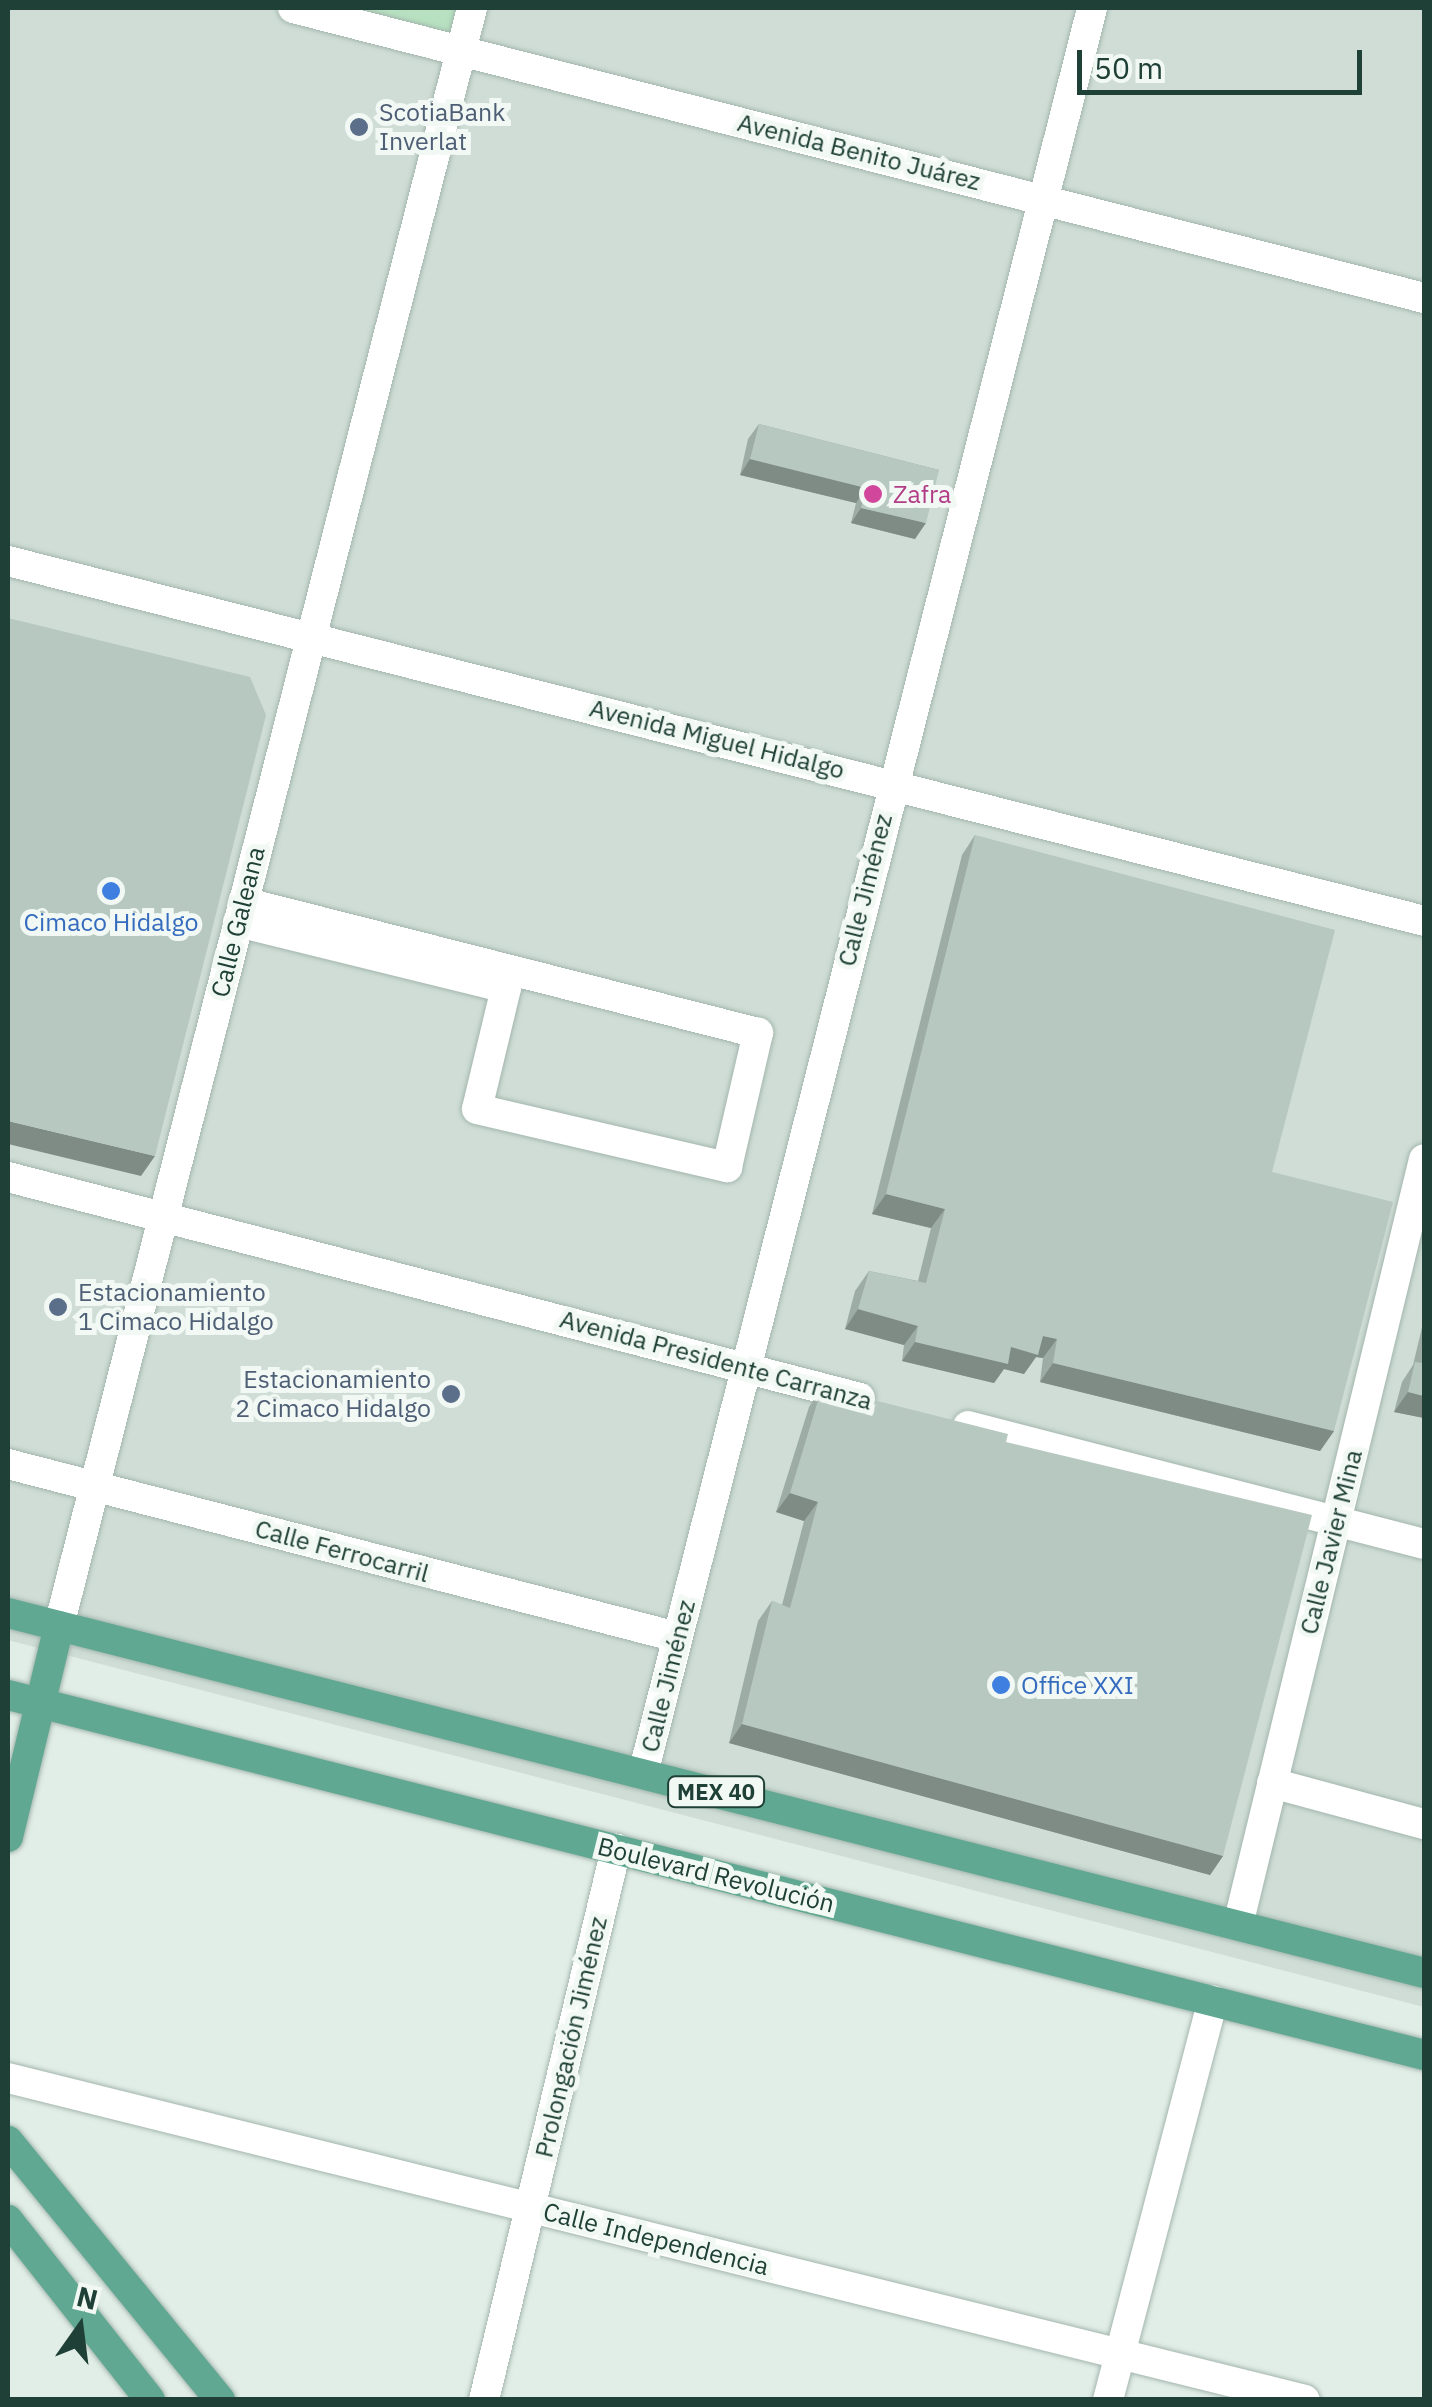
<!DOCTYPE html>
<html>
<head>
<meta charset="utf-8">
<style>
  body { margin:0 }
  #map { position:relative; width:1432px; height:2407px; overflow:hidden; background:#e1ede7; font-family:"IBM Plex Sans",sans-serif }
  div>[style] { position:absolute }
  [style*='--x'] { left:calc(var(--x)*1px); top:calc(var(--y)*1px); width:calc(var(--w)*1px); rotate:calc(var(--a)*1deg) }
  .built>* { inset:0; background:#cfddd6 }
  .green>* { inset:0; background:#b7e1c0 }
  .roads { filter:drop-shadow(0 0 2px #a3b6ae) drop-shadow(0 0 2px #a3b6ae) }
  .minor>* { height:30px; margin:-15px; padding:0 15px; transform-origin:15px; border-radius:15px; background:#fff }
  .major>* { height:30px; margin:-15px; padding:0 15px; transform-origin:15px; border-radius:15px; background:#60a892 }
  .wall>* { inset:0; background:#9daca5 }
  .shaded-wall>* { inset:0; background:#7f8c86 }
  .building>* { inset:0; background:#b6c8c0 }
  .dots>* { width:28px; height:28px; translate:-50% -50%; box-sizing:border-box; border:5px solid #f2f9f5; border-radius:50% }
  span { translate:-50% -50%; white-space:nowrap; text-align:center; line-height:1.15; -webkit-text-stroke:10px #f2f9f5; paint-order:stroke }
  .shield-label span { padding:2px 8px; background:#f2f9f5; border:2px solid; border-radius:8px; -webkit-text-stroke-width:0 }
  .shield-label { font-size:22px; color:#1f4036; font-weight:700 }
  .service-label { font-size:25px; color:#4e5e75 }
  .left { translate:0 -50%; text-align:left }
  .right { translate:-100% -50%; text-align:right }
  .street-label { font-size:25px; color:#1f4036 }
  .hotel-label { font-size:25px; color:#b23c85 }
  .shop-label { font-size:25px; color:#366cbe }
  .frame { position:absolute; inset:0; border:10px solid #1f4036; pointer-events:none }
  .north { position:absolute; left:30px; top:2277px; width:100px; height:100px; -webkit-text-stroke:8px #f2f9f5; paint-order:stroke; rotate:14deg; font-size:28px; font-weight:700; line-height:40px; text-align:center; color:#1f4036 }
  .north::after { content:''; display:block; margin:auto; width:35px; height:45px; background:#1f4036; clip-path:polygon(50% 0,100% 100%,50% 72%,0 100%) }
  .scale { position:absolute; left:1077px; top:50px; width:285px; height:45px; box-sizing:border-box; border:5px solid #1f4036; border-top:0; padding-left:12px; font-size:30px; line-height:35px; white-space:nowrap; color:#1f4036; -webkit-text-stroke:8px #f2f9f5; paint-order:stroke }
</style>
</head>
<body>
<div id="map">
  <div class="built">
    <div style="clip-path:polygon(8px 8px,1424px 8px,1424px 2007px,8px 1640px)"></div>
  </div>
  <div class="green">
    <div style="clip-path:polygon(329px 8px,463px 8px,454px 39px)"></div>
  </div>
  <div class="roads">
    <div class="minor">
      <div style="--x:293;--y:8;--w:1168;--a:14.38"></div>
      <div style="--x:8;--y:561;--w:1461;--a:14.26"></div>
      <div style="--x:238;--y:922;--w:276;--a:13.8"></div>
      <div style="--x:506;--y:988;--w:124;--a:103.5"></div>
      <div style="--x:477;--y:1109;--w:257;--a:13.1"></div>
      <div style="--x:727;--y:1167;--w:138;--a:-77"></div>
      <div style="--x:758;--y:1033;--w:531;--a:-165.73"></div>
      <div style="--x:8;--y:1177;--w:880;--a:14.54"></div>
      <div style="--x:968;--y:1426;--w:471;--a:14.5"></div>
      <div style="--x:8;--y:1464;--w:691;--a:14.5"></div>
      <div style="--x:59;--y:1626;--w:1670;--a:-75.68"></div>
      <div style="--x:643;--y:1774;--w:1822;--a:-75.73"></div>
      <div style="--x:1272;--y:1783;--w:157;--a:15.1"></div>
      <div style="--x:1238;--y:1925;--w:788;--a:-76.35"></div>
      <div style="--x:8;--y:2078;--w:1336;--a:13.94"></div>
      <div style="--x:484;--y:2400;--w:567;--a:-76.53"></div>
      <div style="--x:1108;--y:2400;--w:413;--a:-75.3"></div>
    </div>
    <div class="major">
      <div style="--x:8;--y:1613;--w:1461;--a:14.26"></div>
      <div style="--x:8;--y:1695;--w:1461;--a:14.26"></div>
      <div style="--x:8;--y:1837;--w:217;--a:-76.4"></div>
      <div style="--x:8;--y:2141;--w:335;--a:50.7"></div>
      <div style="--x:8;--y:2220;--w:229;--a:51.7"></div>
    </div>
  </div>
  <div class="wall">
    <div style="clip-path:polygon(759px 424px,939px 470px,915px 539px,851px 523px,856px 503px,740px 475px,748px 439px)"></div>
    <div style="clip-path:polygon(975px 835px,1272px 1172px,1334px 1431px,1320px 1451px,1040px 1382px,1043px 1358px,1036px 1357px,1024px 1374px,1004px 1369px,994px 1383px,902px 1361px,904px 1345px,845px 1329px,855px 1291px,869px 1271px,918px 1281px,931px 1228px,872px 1214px,962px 855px)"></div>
    <div style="clip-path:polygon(1424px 1319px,1424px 1418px,1394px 1412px,1402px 1382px,1413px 1365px)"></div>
    <div style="clip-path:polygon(822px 1387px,1006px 1442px,1223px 1856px,1210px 1875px,729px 1743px,758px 1621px,772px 1601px,782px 1605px,804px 1521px,776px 1512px,809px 1407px)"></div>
  </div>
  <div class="shaded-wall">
    <div style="clip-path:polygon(750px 459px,866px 488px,856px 503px,740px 475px)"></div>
    <div style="clip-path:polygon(861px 508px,926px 523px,915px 539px,851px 523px)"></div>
    <div style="clip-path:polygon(8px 1121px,155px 1156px,141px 1176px,8px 1144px)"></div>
    <div style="clip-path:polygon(886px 1194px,945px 1209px,931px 1228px,872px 1214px)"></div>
    <div style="clip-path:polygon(858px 1309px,918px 1326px,904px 1345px,845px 1329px)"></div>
    <div style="clip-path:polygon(1043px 1336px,1057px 1339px,1043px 1358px,1036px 1357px,1024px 1374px,1004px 1369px,994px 1383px,902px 1361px,915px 1342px,1011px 1347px)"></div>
    <div style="clip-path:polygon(1053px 1363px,1334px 1431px,1320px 1451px,1040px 1382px)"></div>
    <div style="clip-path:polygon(1408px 1392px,1424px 1396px,1424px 1418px,1394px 1412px)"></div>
    <div style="clip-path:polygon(790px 1493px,818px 1502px,804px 1521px,776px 1512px)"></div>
    <div style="clip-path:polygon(742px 1724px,1223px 1856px,1210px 1875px,729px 1743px)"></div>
  </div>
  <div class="building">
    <div style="clip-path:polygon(759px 424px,939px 470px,926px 523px,861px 508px,866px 488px,750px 459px)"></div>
    <div style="clip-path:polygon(8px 618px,250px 677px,266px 715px,155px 1156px,8px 1121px)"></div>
    <div style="clip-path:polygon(975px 835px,1335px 930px,1272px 1172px,1393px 1202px,1334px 1431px,1053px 1363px,1057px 1339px,1043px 1336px,1038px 1355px,1011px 1347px,1008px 1364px,915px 1342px,918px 1326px,858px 1309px,869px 1271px,926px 1283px,945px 1209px,886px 1194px)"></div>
    <div style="clip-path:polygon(1424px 1356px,1424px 1396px,1408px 1392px,1415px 1362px,1423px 1363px)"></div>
    <div style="clip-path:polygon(822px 1387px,1008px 1434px,1006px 1442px,1312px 1515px,1223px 1856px,742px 1724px,772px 1601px,790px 1608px,818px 1502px,790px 1493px)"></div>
  </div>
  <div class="dots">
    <div style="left:359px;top:127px;background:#5c6f8a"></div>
    <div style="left:873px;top:494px;background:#d1479c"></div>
    <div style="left:111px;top:891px;background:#3f7fe0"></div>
    <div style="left:58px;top:1307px;background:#5c6f8a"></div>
    <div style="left:451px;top:1394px;background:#5c6f8a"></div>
    <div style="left:1001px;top:1685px;background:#3f7fe0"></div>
  </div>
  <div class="shield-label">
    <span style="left:716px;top:1792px">MEX 40</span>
  </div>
  <div class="service-label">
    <span class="left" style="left:379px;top:127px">ScotiaBank<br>Inverlat</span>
    <span class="left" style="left:78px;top:1307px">Estacionamiento<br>1 Cimaco Hidalgo</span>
    <span class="right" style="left:431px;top:1394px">Estacionamiento<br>2 Cimaco Hidalgo</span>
  </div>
  <div class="street-label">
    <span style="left:859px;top:152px;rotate:14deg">Avenida Benito Juárez</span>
    <span style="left:717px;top:739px;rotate:14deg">Avenida Miguel Hidalgo</span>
    <span style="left:865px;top:890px;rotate:-76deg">Calle Jiménez</span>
    <span style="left:238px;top:922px;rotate:-76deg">Calle Galeana</span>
    <span style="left:716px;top:1360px;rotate:15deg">Avenida Presidente Carranza</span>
    <span style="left:1331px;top:1542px;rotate:-76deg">Calle Javier Mina</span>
    <span style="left:342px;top:1551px;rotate:15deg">Calle Ferrocarril</span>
    <span style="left:668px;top:1676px;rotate:-76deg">Calle Jiménez</span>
    <span style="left:716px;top:1875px;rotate:14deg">Boulevard Revolución</span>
    <span style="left:571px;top:2037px;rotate:-77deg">Prolongación Jiménez</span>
    <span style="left:656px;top:2239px;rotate:14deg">Calle Independencia</span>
  </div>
  <div class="hotel-label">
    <span class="left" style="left:893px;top:494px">Zafra</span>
  </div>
  <div class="shop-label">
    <span style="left:111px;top:922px">Cimaco Hidalgo</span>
    <span class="left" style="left:1021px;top:1685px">Office XXI</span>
  </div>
  <div class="frame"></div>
  <div class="north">N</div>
  <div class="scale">50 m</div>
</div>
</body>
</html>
